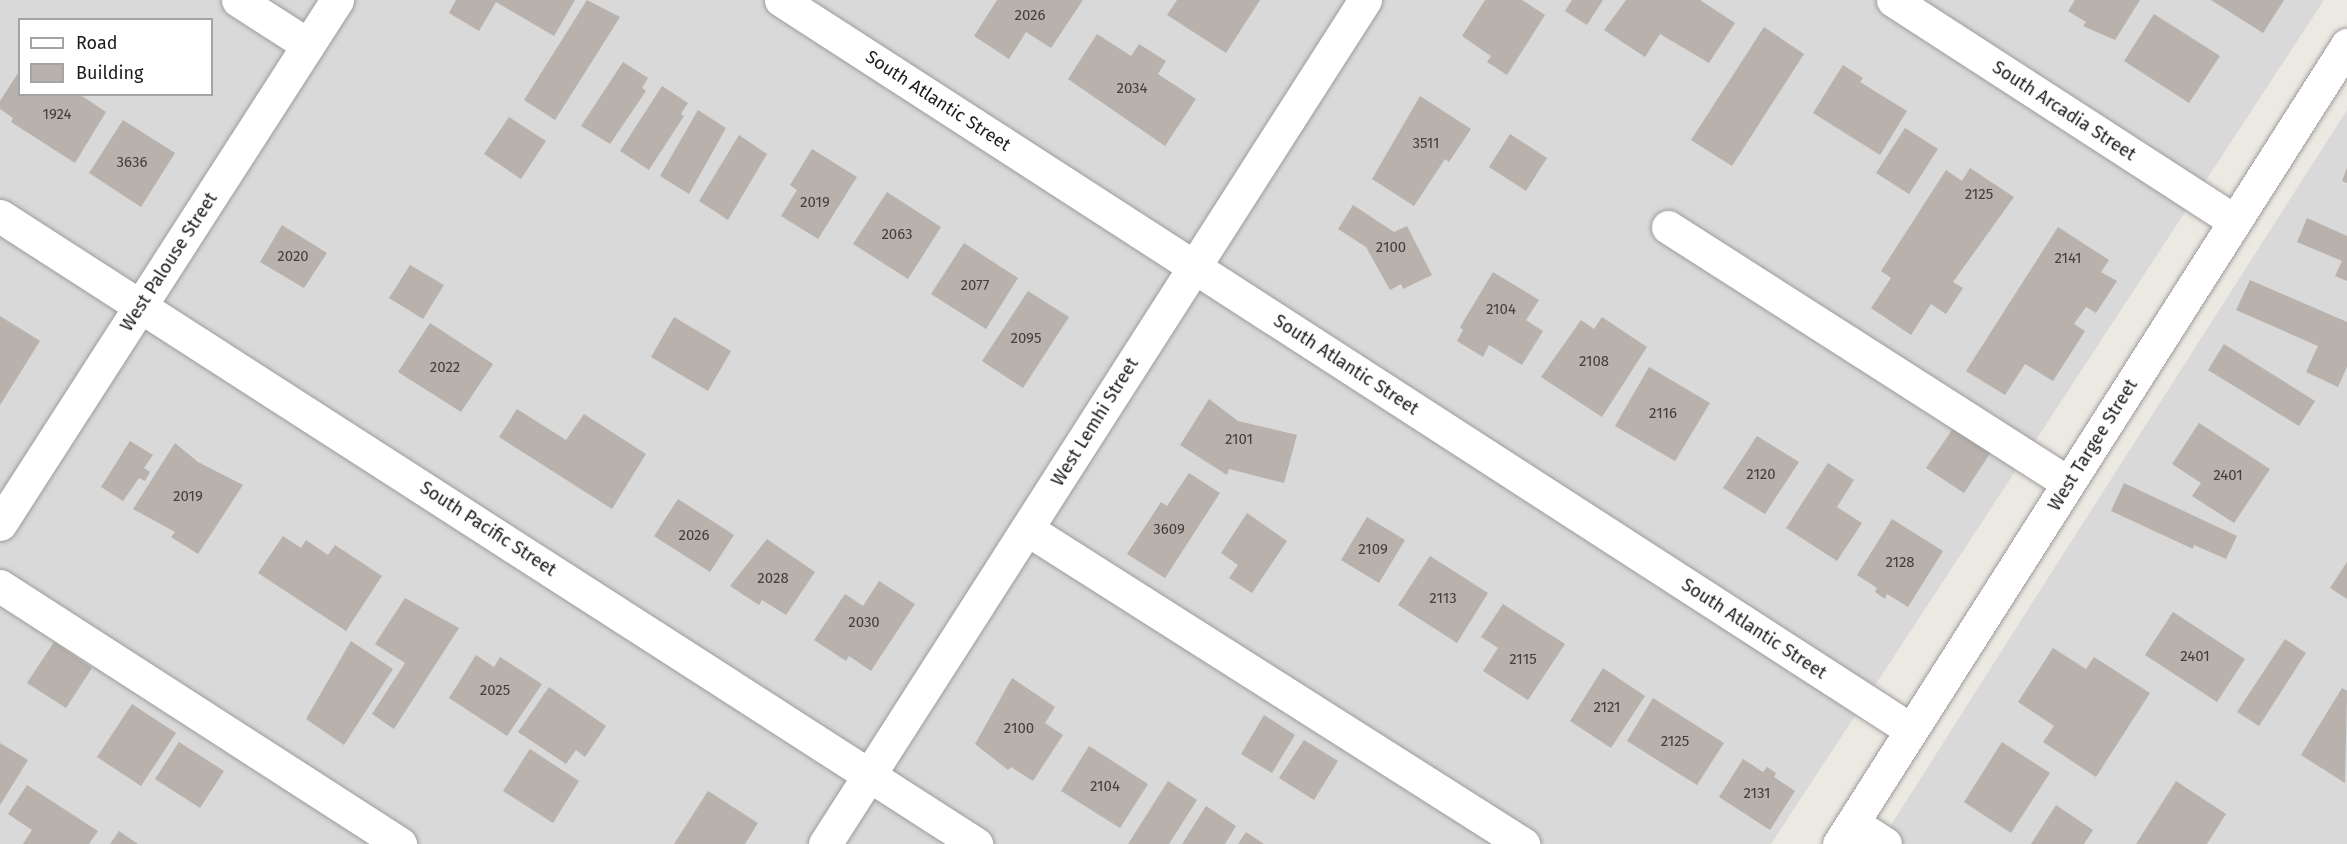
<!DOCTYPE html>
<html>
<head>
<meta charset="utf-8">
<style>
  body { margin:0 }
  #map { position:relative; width:2347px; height:844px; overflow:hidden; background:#ece8e2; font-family:"Fira Sans",sans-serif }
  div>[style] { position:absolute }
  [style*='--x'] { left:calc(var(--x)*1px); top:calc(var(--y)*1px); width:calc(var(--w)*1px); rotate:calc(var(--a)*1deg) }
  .residential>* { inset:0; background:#d9d9d9 }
  .building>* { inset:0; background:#b8b1ac }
  .roads { filter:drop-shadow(0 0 2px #9c9c9c) drop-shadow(0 0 2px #9c9c9c) }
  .minor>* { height:33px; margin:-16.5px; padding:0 16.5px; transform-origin:16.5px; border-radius:16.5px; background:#fff }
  span { translate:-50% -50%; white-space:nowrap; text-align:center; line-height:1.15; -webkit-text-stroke:4.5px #fff; paint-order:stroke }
  .number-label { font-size:15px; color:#42403f }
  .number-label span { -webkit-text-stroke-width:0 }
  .street-label { font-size:18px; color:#1b1b1b }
  .legend { position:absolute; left:18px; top:18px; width:195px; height:78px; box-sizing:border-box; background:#fff; border:2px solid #a4a4a4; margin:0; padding:8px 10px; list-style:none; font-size:18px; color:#1b1b1b }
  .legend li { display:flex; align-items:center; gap:12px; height:30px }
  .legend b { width:30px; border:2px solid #a4a4a4 }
</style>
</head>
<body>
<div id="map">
  <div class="residential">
    <div style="clip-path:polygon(evenodd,0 0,2324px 0,1771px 844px,0 844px,0 0,20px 20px,212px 20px,212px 94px,20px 94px,20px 20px)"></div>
    <div style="clip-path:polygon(2347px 110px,2347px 844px,1879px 844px,2039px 592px)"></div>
  </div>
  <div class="building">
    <div style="clip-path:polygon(456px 0,575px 0,554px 36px,496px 2px,479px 31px,449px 13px)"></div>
    <div style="clip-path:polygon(587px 0,620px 17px,555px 120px,524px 100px)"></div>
    <div style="clip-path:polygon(997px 0,1083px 0,1051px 48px,1026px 32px,1009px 59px,974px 36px)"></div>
    <div style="clip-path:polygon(1177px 0,1260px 0,1226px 53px,1167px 15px)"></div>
    <div style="clip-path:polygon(1485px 0,1522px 0,1545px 15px,1507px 75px,1487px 62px,1491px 56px,1462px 36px)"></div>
    <div style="clip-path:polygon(1572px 0,1603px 0,1587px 25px,1565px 11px)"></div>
    <div style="clip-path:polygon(1626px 0,1700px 0,1735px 23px,1709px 63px,1660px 34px,1645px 57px,1604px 30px)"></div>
    <div style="clip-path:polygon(2075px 0,2140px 0,2115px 40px,2083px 26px,2086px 22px,2068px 11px)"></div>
    <div style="clip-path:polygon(2211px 0,2284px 0,2263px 33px)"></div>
    <div style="clip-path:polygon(2154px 14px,2220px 56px,2189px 103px,2124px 61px)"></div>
    <div style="clip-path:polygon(1764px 27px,1804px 54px,1732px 166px,1691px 140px)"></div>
    <div style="clip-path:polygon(1097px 34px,1131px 56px,1139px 44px,1166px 61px,1158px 74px,1196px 99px,1165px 146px,1068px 79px)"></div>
    <div style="clip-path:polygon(623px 62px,648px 78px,642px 88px,646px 91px,610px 144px,581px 126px)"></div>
    <div style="clip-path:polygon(1843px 65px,1863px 78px,1860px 82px,1907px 111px,1880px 155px,1813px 113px)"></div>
    <div style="clip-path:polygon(20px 70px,20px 94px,79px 94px,106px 112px,75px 163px,11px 122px,13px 118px,0 109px,0 101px)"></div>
    <div style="clip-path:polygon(662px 86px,688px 103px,681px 114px,684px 116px,649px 170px,620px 151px)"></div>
    <div style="clip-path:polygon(1420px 96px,1471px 129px,1449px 162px,1445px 159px,1414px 206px,1372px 179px)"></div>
    <div style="clip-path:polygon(698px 110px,726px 128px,689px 194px,660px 176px)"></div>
    <div style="clip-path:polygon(509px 117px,546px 141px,521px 179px,484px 154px)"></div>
    <div style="clip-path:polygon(123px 120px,175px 153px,141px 207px,89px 173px)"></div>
    <div style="clip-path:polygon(1905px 128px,1938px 149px,1909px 194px,1876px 173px)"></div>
    <div style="clip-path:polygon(1510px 134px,1547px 158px,1526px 191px,1489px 167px)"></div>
    <div style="clip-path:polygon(739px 135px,767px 154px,728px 220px,699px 201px)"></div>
    <div style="clip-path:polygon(812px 149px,857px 177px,818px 239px,781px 216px,797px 190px,790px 185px)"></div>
    <div style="clip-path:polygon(1970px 168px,2014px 197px,1953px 282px,1963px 288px,1946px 314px,1931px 304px,1911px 335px,1871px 308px,1891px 278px,1881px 271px,1946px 170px,1962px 181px)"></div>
    <div style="clip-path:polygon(2347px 168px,2347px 183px,2342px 181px)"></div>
    <div style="clip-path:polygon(887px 192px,941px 227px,908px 279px,853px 244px)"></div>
    <div style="clip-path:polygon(1353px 205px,1394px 232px,1407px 226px,1432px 275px,1403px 289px,1401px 284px,1390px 290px,1366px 247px,1338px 229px)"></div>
    <div style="clip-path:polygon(2307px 218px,2347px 236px,2347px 281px,2335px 276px,2342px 261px,2297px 242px)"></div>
    <div style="clip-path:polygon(282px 225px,327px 253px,304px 288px,260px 262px)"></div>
    <div style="clip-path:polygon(2058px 227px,2109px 260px,2101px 272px,2117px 281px,2096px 313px,2086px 307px,2074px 324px,2085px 331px,2053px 381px,2025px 364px,2005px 395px,1966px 371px)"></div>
    <div style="clip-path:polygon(964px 243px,1018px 278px,986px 329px,931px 294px)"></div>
    <div style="clip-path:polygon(410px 265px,444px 285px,423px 319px,389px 298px)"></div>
    <div style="clip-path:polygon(1493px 272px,1539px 300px,1526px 320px,1543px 331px,1522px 365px,1489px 345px,1483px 357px,1457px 341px,1463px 330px,1460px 327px)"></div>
    <div style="clip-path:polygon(2250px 280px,2347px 322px,2347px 367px,2338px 387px,2306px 372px,2318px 346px,2236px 310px)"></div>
    <div style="clip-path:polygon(1028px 291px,1069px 317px,1023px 388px,982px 361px)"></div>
    <div style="clip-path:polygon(0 316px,40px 341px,0 405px)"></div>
    <div style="clip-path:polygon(674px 317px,731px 351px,708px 391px,651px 357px)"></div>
    <div style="clip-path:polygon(1602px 317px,1647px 347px,1602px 417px,1541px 377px,1581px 320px,1594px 329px)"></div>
    <div style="clip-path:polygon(430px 323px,493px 364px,461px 412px,398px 372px)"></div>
    <div style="clip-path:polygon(2224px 344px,2315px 401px,2299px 426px,2208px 370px)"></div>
    <div style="clip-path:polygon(1649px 367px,1710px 403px,1675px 461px,1615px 426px)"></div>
    <div style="clip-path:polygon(1209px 399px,1238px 421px,1297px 435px,1284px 483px,1229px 469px,1227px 475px,1180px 445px)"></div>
    <div style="clip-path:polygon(517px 409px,566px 440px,584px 414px,646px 454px,612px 509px,499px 437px)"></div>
    <div style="clip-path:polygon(2199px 423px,2270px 469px,2234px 523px,2192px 496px,2201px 483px,2172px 464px)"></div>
    <div style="clip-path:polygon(1954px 427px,1991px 452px,1964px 493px,1926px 468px)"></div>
    <div style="clip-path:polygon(1757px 436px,1799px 462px,1765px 514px,1723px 488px)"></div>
    <div style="clip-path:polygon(130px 441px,153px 455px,144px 468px,150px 472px,145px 481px,139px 478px,123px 501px,101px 487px)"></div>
    <div style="clip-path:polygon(175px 443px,198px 462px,243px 485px,198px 554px,171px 537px,175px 532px,133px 509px)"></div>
    <div style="clip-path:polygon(1828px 463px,1854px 480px,1837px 507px,1862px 523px,1837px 561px,1786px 528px)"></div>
    <div style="clip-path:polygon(1189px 473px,1220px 493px,1165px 578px,1127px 554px,1161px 502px,1167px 506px)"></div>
    <div style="clip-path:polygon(2124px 483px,2237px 536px,2226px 559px,2194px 545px,2193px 549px,2111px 511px)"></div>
    <div style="clip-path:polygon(678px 499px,734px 535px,710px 572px,654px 536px)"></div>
    <div style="clip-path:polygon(1247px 513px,1287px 541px,1252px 593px,1229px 578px,1238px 565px,1221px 553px)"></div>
    <div style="clip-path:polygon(1367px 517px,1405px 540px,1379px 583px,1341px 560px)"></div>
    <div style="clip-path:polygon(1892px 519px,1943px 551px,1908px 607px,1887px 594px,1885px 599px,1875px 592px,1877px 588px,1857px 575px)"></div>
    <div style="clip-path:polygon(283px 536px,301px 548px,306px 540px,328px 555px,335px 545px,382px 576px,346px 631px,258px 573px)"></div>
    <div style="clip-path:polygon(767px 539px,815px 572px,786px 615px,762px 600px,759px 605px,730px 586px)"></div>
    <div style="clip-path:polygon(1430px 556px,1488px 593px,1457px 643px,1398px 605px)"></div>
    <div style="clip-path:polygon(2347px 562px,2347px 599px,2330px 588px)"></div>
    <div style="clip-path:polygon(879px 581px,915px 604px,871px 671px,849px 656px,846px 661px,814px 640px,845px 594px,863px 606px)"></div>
    <div style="clip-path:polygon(405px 598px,459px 628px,394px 729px,372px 714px,405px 663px,375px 644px)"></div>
    <div style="clip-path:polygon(1503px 604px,1565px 644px,1528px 700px,1483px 671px,1498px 648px,1481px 637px)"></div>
    <div style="clip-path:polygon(2173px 612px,2245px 659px,2217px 702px,2145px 655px)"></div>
    <div style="clip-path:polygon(2285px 639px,2306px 653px,2259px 726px,2237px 712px)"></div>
    <div style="clip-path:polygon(351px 641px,393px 669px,344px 745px,306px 719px)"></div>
    <div style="clip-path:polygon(54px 642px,92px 668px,66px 708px,27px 683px)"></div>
    <div style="clip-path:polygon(2053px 648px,2086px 669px,2094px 657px,2150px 693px,2096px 777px,2043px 742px,2054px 726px,2018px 702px)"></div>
    <div style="clip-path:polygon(476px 655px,494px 667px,500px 657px,542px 684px,507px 736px,449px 698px)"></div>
    <div style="clip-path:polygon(1603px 668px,1645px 696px,1611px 748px,1570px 721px)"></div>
    <div style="clip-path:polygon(1012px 678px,1055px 707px,1045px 723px,1063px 735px,1033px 781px,1011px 767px,1008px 770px,975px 744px)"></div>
    <div style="clip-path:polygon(549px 687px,606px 726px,585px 757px,576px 750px,566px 764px,518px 732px)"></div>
    <div style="clip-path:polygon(2342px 688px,2347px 691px,2345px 783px,2301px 755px)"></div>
    <div style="clip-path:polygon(1653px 698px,1724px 743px,1697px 785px,1627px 741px)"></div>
    <div style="clip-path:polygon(132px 704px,176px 733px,141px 786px,97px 757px)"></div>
    <div style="clip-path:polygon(1264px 715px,1295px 735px,1272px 773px,1241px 754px)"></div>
    <div style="clip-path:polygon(1304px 740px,1338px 761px,1314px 800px,1279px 778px)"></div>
    <div style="clip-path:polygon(179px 742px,224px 771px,200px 808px,155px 779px)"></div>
    <div style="clip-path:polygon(2002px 742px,2050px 773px,2011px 833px,1964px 802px)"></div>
    <div style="clip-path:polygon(0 743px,28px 760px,0 805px)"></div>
    <div style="clip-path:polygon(1089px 746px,1148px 784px,1120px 828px,1061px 791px)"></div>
    <div style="clip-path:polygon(530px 749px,579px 781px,553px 823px,503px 791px)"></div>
    <div style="clip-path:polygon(1743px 759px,1763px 772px,1767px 767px,1776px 773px,1774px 777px,1795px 791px,1770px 830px,1719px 797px)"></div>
    <div style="clip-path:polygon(1168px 781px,1197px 800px,1169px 844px,1128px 844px)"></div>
    <div style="clip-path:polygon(2176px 781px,2226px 814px,2207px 844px,2136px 844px)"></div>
    <div style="clip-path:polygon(27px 785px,98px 831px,89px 844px,23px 844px,32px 830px,8px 814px)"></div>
    <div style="clip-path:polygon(708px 791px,758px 823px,745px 844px,674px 844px)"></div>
    <div style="clip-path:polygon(2056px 805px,2093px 830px,2084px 844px,2031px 844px)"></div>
    <div style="clip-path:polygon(1206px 806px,1236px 826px,1225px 844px,1182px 844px)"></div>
    <div style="clip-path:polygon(119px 831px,138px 844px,110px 844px)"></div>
    <div style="clip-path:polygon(1246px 832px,1264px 844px,1238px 844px)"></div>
  </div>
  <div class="roads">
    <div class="minor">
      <div style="--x:238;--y:0;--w:83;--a:32.7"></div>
      <div style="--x:781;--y:0;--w:1345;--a:32.86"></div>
      <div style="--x:1893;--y:0;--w:407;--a:32.9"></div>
      <div style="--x:0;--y:216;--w:1161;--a:32.76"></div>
      <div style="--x:1668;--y:227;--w:475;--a:32.6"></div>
      <div style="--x:0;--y:524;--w:623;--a:-57.25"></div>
      <div style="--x:1027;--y:529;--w:588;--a:32.42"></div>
      <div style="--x:0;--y:586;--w:476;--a:32.8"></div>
      <div style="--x:1853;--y:823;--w:38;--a:33"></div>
      <div style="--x:825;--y:844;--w:1002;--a:-57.39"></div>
      <div style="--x:1839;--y:844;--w:947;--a:-57.55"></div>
    </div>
  </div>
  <div class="number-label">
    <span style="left:1030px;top:16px">2026</span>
    <span style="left:1132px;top:89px">2034</span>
    <span style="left:57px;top:115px">1924</span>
    <span style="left:1426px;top:144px">3511</span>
    <span style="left:132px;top:163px">3636</span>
    <span style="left:1979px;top:195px">2125</span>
    <span style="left:815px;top:203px">2019</span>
    <span style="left:897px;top:235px">2063</span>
    <span style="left:1391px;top:248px">2100</span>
    <span style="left:293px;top:257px">2020</span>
    <span style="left:2068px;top:259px">2141</span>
    <span style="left:975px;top:286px">2077</span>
    <span style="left:1501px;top:310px">2104</span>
    <span style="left:1026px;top:339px">2095</span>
    <span style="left:1594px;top:362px">2108</span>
    <span style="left:445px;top:368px">2022</span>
    <span style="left:1663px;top:414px">2116</span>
    <span style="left:1239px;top:440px">2101</span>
    <span style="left:1761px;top:475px">2120</span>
    <span style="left:2228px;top:476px">2401</span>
    <span style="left:188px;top:497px">2019</span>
    <span style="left:1169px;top:530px">3609</span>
    <span style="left:694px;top:536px">2026</span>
    <span style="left:1373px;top:550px">2109</span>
    <span style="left:1900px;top:563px">2128</span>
    <span style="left:773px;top:579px">2028</span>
    <span style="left:1443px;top:599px">2113</span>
    <span style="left:864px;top:623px">2030</span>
    <span style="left:2195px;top:657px">2401</span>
    <span style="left:1523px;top:660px">2115</span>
    <span style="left:495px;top:691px">2025</span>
    <span style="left:1607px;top:708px">2121</span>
    <span style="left:1019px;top:729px">2100</span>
    <span style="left:1675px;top:742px">2125</span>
    <span style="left:1105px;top:787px">2104</span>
    <span style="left:1757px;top:794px">2131</span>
  </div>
  <div class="street-label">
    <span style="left:938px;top:101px;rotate:33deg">South Atlantic Street</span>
    <span style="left:2064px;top:111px;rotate:33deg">South Arcadia Street</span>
    <span style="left:169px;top:262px;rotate:-57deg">West Palouse Street</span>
    <span style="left:1346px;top:365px;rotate:33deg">South Atlantic Street</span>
    <span style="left:1095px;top:422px;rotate:-58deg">West Lemhi Street</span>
    <span style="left:2093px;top:445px;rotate:-58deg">West Targee Street</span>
    <span style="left:488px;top:529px;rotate:33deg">South Pacific Street</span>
    <span style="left:1754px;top:629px;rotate:33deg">South Atlantic Street</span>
  </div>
  <ul class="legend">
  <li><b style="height:8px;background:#fff"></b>Road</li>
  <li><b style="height:16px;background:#b8b1ac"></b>Building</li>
  </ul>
</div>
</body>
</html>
